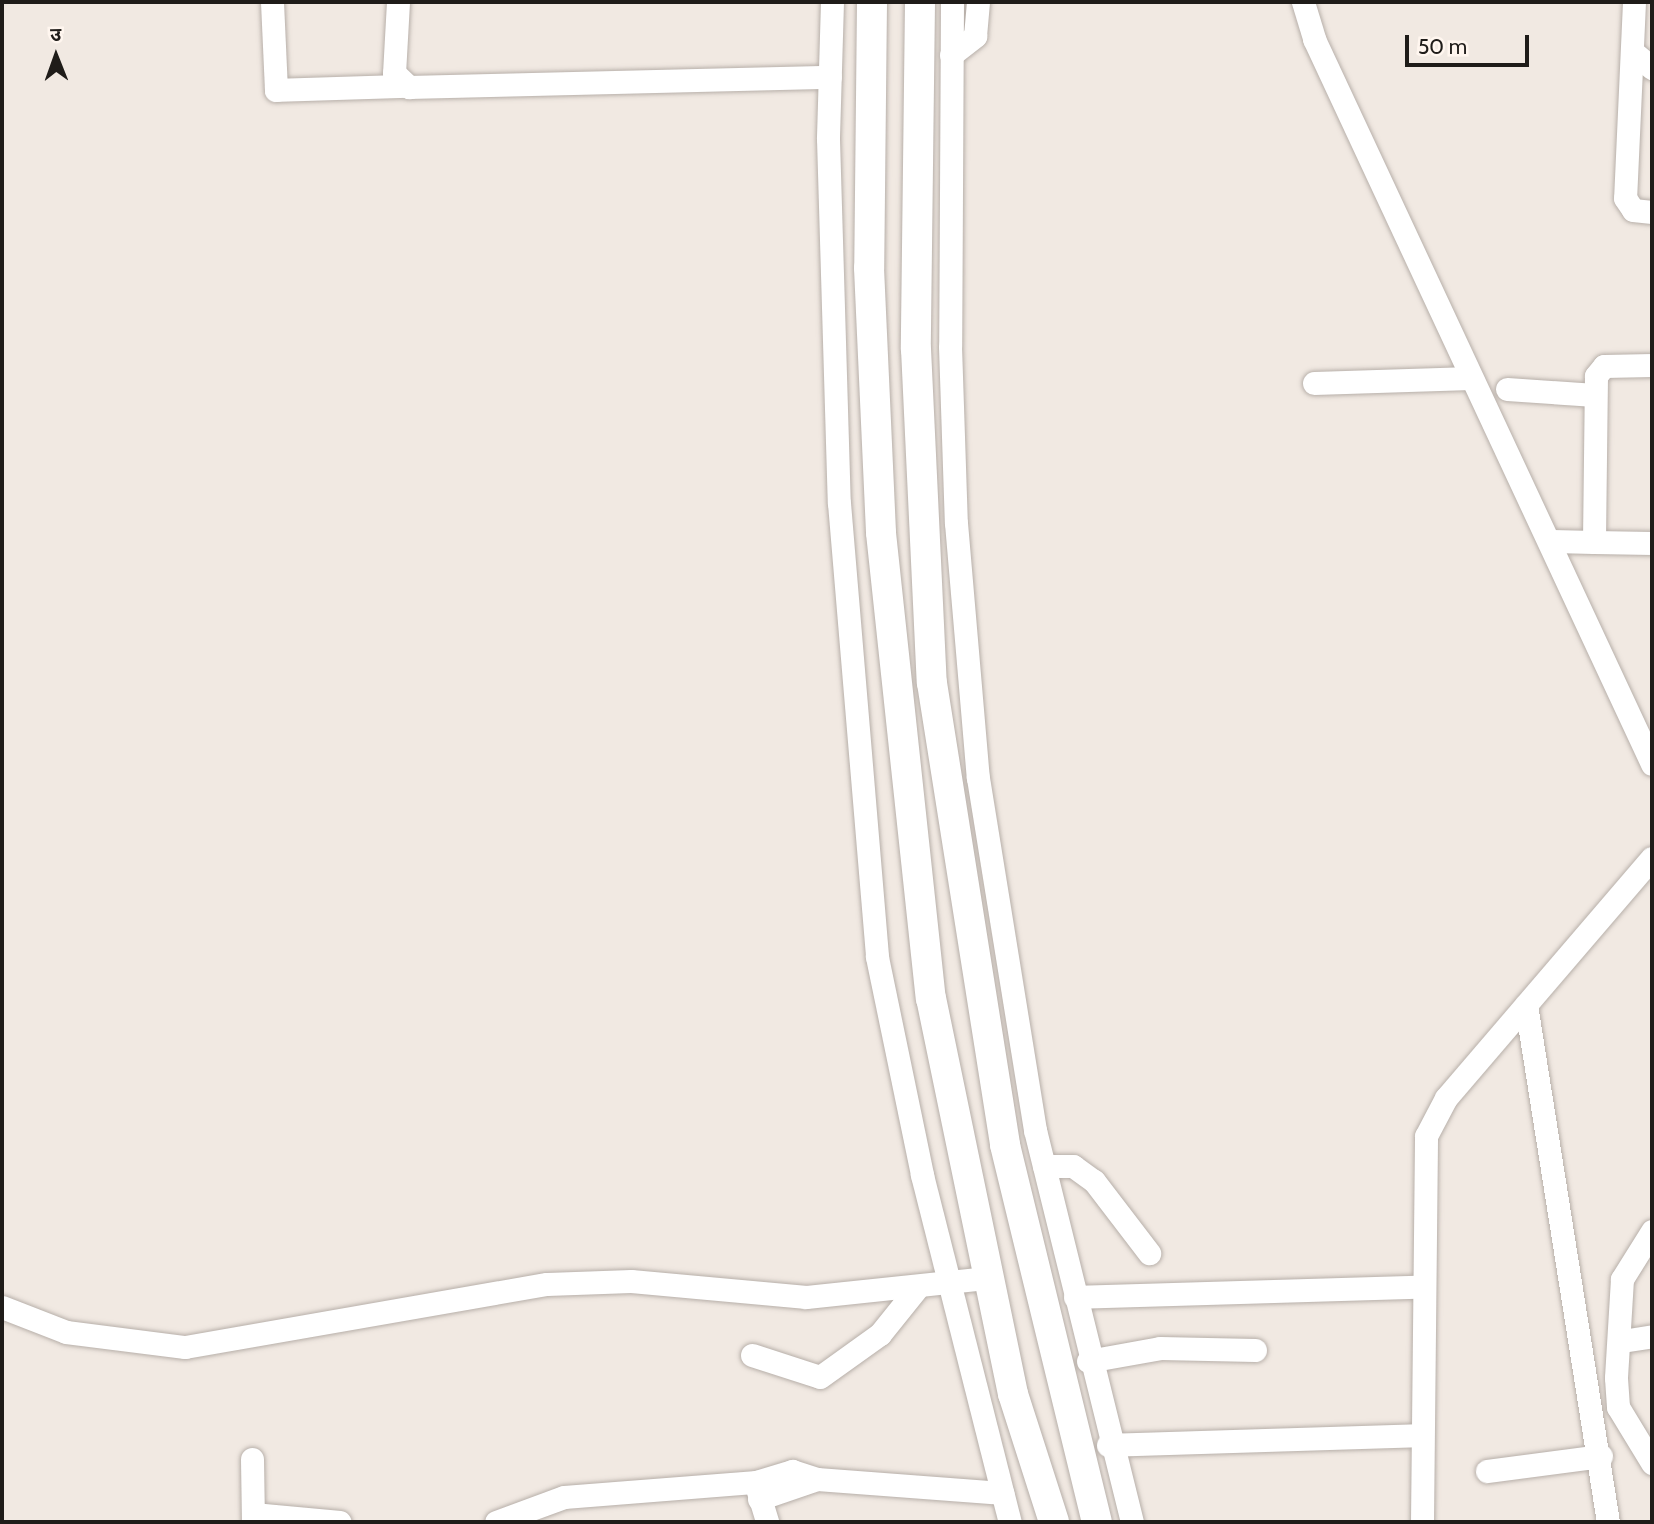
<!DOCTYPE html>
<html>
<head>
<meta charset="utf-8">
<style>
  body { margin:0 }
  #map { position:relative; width:1654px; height:1524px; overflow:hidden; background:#f1e9e2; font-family:Cabin,"Noto Sans Devanagari",sans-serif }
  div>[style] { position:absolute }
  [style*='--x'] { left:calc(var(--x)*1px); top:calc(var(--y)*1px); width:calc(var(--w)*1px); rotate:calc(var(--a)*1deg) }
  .roads { filter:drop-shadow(0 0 2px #b7afa9) drop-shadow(0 0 2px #b7afa9) }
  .minor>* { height:23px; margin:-11.5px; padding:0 11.5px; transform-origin:11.5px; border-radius:11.5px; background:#fff }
  .major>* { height:30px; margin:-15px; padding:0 15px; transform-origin:15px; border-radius:15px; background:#fff }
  span { translate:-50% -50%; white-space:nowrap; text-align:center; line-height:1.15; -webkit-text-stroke:5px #fff6ef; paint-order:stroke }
  .frame { position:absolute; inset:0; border:4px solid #1f1c19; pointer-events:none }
  .north { position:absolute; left:21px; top:21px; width:70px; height:70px; -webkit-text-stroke:5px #fff6ef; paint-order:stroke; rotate:359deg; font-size:19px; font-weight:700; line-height:28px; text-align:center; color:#1f1c19 }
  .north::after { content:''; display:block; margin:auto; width:24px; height:32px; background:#1f1c19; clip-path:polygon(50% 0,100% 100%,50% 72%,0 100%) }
  .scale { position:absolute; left:1405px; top:35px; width:124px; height:32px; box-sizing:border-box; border:4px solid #1f1c19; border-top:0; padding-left:9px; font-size:21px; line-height:24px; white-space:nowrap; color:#1f1c19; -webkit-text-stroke:5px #fff6ef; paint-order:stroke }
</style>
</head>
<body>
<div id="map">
  <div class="roads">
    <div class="minor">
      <div style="--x:272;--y:2;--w:88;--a:87.4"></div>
      <div style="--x:276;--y:90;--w:128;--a:-1.8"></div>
      <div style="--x:398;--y:2;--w:71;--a:93.2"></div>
      <div style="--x:394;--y:73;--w:21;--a:43"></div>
      <div style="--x:409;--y:87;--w:421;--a:-1.4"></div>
      <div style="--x:832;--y:2;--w:137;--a:91.7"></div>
      <div style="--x:828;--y:139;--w:364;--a:88.3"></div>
      <div style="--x:839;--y:503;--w:456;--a:85.2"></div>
      <div style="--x:877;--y:957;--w:223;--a:78.3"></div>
      <div style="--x:922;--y:1175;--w:358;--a:75.8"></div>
      <div style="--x:952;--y:2;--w:344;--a:90.3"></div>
      <div style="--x:950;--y:346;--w:177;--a:88.1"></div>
      <div style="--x:956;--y:523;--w:256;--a:85.1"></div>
      <div style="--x:978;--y:778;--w:357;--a:80.8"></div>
      <div style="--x:1035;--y:1130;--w:404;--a:76.1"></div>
      <div style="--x:1303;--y:2;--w:39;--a:73"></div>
      <div style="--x:1314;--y:39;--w:800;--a:65"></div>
      <div style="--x:1634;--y:2;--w:196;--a:92.6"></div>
      <div style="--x:1625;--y:198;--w:14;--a:56"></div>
      <div style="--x:1633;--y:210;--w:19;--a:6"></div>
      <div style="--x:1633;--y:52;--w:25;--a:40"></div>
      <div style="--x:951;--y:55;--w:31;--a:-38"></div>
      <div style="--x:975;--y:36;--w:34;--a:-85"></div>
      <div style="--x:1652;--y:365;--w:48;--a:178.8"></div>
      <div style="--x:1604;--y:366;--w:13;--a:129"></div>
      <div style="--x:1596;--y:376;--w:166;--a:90.7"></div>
      <div style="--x:1594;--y:542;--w:58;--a:1"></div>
      <div style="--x:1314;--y:383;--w:157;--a:-1.8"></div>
      <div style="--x:1507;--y:389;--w:88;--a:3.9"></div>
      <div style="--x:1549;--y:541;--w:45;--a:1.3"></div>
      <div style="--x:1526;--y:1005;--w:523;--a:80.99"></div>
      <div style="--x:1044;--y:1166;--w:29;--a:0"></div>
      <div style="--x:1073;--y:1166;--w:26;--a:36"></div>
      <div style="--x:1094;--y:1181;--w:91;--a:52.6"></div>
      <div style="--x:1652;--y:1231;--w:57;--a:122"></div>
      <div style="--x:1622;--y:1279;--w:99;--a:93.5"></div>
      <div style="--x:1616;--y:1378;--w:29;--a:86"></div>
      <div style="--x:1618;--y:1407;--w:66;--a:58.7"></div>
      <div style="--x:1075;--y:1297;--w:347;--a:-1.7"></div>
      <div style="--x:2;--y:1307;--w:69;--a:21.3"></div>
      <div style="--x:66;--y:1332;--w:120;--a:7.2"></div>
      <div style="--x:185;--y:1347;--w:367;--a:-9.9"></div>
      <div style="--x:547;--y:1284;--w:84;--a:-2"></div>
      <div style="--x:631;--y:1281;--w:176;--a:5.2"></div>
      <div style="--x:806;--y:1297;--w:183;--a:-6"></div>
      <div style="--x:1622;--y:1341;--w:30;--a:-9"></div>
      <div style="--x:752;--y:1355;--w:71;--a:17.9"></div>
      <div style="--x:820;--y:1377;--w:74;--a:-35.6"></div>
      <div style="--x:880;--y:1334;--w:59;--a:-51.2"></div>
      <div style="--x:1088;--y:1361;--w:73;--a:-10.2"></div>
      <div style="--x:1160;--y:1348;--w:95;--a:1.2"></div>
      <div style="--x:1108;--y:1445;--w:314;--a:-1.8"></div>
      <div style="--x:252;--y:1459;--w:63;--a:89.1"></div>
      <div style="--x:1487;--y:1471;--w:115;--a:-7.5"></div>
      <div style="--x:756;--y:1485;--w:39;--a:73"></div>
      <div style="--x:759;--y:1499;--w:61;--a:-19"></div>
      <div style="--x:253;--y:1514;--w:87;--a:5.3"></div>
      <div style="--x:496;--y:1522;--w:72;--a:-20.2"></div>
      <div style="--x:564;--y:1497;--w:193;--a:-4.5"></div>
      <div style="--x:756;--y:1482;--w:38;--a:-17"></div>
      <div style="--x:792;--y:1471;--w:26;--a:18"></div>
      <div style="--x:817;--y:1479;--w:186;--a:4.3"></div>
      <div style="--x:1422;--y:1522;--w:386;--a:-89.4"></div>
      <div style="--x:1426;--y:1136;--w:43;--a:-62.2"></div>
      <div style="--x:1446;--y:1098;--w:316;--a:-49.4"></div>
    </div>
    <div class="major">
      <div style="--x:872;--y:2;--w:266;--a:90.6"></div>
      <div style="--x:869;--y:268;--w:265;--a:87.4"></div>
      <div style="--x:881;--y:533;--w:468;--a:83.9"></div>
      <div style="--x:931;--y:998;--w:404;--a:78.3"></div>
      <div style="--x:1013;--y:1394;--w:134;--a:72.2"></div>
      <div style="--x:920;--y:2;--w:347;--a:90.7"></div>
      <div style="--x:916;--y:349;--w:334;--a:87.3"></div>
      <div style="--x:932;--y:683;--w:468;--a:81"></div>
      <div style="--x:1005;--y:1145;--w:388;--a:76.3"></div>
    </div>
  </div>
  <div class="frame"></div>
  <div class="north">उ</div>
  <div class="scale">50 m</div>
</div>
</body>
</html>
